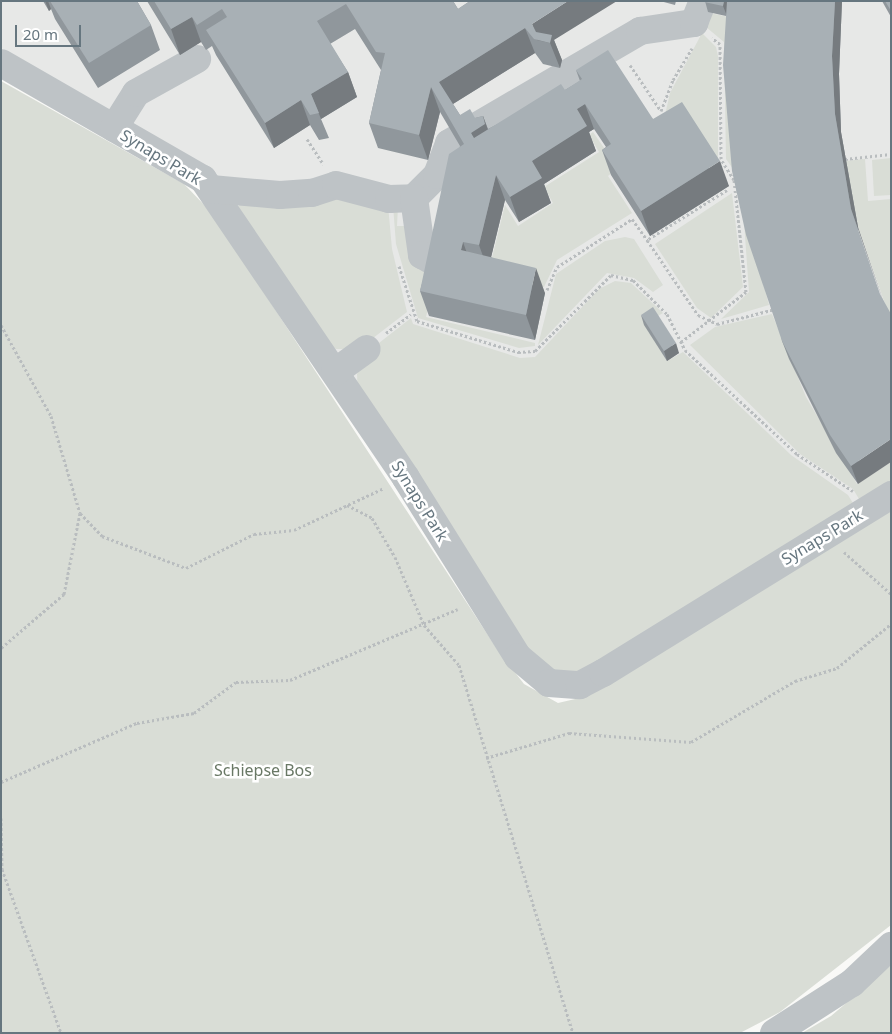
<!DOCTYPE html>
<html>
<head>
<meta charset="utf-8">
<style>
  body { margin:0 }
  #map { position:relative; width:892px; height:1034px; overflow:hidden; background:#f9f9f7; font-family:"Noto Sans",sans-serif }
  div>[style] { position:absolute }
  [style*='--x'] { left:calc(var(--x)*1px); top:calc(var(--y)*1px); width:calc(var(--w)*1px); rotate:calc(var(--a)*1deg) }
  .built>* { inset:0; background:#e7e8e7 }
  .green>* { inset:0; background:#d9ddd6 }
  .path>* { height:3px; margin-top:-1.5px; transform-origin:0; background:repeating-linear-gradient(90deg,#b9bdbf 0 2.5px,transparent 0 5px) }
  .minor>* { height:28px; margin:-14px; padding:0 14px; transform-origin:14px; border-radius:14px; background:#bec3c6 }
  .wall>* { inset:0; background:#90979c }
  .shaded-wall>* { inset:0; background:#767b7f }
  .building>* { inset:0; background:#a8b0b5 }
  span { translate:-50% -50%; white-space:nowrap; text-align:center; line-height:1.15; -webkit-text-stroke:5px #fff; paint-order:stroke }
  .street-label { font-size:16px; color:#66767f }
  .park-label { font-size:16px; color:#697865 }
  .frame { position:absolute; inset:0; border:2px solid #66767f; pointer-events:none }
  .scale { position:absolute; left:15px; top:25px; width:66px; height:22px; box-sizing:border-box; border:2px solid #66767f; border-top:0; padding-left:6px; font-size:15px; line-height:18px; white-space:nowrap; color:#66767f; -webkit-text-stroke:4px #fff; paint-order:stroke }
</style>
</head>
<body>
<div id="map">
  <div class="built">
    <div style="clip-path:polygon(1px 1px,891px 1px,891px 486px,856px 508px,368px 399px,236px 208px,54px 79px,1px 48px)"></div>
  </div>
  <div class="green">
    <div style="clip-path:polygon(710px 13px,729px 17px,736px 173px,726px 159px,724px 42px,706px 27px)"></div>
    <div style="clip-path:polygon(702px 33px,716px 47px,718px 56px,718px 159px,665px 115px,670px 93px)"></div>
    <div style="clip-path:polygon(1px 81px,184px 184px,212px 213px,497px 649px,524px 684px,558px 703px,588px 696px,891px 510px,891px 925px,780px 1012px,740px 1033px,1px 1033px)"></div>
    <div style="clip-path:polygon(593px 132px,618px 168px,608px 176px,632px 213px,557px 260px,544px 287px,488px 274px,505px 205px,518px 226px,553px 203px,544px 187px,599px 152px,589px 135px)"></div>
    <div style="clip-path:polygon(891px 158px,891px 195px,874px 196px,872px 160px)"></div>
    <div style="clip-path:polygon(865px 159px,868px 201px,891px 199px,891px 321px,858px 227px,845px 161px)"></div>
    <div style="clip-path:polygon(336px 192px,388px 205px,392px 249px,407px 312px,364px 345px,350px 349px,336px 349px,321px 339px,236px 208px,250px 197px)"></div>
    <div style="clip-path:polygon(732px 193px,743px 287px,711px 318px,697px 308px,655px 244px)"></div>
    <div style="clip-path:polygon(393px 206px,398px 206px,397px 226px,410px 226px,437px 272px,426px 317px,535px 343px,535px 346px,519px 348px,418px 318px,396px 244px)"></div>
    <div style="clip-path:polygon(743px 208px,769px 305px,721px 319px,749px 292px)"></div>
    <div style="clip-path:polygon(625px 237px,634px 239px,663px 285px,653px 292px,634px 278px,607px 273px,538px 345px,556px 274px,605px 241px)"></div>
    <div style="clip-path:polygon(615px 281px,631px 283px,663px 313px,656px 317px,667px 361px,683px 352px,791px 455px,848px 495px,856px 508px,587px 673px,553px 672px,533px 660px,358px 397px,357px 374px,370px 350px,411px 318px,413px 324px,520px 358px,535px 357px,599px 289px)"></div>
    <div style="clip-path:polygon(772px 314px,806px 397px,857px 484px,891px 462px,891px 486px,862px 504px,853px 489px,800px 454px,690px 345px,715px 327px)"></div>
    <div style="clip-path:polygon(891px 965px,891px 1033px,802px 1033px,831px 1016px)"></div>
  </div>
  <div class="path">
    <div style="--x:630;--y:65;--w:55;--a:56"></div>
    <div style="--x:661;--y:111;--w:33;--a:-69"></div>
    <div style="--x:673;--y:80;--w:37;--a:-59"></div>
    <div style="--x:307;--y:139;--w:30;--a:57"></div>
    <div style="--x:845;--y:159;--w:46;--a:-6.2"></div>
    <div style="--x:727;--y:190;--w:94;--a:148"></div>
    <div style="--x:647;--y:240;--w:91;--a:55.8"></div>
    <div style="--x:698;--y:315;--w:21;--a:25"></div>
    <div style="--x:717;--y:324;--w:60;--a:-14.5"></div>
    <div style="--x:399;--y:266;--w:58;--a:71.9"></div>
    <div style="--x:417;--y:321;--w:106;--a:17.1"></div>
    <div style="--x:518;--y:352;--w:17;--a:-3"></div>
    <div style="--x:535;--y:351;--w:107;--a:-45"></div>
    <div style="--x:611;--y:275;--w:23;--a:13"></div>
    <div style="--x:633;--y:280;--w:48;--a:45"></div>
    <div style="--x:667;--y:314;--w:40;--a:63.4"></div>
    <div style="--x:685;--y:350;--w:153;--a:42.9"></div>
    <div style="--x:797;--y:454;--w:67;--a:33.5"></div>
    <div style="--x:547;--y:290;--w:25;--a:-67"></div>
    <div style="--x:557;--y:267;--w:89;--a:-32.6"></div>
    <div style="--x:632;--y:219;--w:26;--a:54"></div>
    <div style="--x:1;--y:325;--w:104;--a:61.2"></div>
    <div style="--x:51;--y:416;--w:101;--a:73.4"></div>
    <div style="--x:80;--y:513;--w:83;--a:101.2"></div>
    <div style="--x:64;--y:594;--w:83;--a:139.4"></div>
    <div style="--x:386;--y:333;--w:31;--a:-37"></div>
    <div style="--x:681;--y:342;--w:82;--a:-37.6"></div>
    <div style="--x:746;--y:292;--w:113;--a:-96.1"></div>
    <div style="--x:734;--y:180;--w:25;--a:-122"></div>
    <div style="--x:721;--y:159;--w:115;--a:-90.5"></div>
    <div style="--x:720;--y:44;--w:10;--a:-143"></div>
    <div style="--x:347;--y:505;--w:28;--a:27"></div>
    <div style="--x:372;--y:518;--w:45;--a:59.5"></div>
    <div style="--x:395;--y:557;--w:74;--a:66.9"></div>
    <div style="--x:424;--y:625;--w:53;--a:48.8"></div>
    <div style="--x:459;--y:665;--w:385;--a:72.8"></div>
    <div style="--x:80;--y:513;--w:32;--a:46"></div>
    <div style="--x:102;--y:536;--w:90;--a:20.9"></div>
    <div style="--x:186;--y:568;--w:76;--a:-26.6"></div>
    <div style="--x:254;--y:534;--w:40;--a:-5.7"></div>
    <div style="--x:294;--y:530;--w:99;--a:-25"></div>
    <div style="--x:844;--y:552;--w:63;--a:41.8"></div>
    <div style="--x:486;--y:758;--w:87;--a:-16.8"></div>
    <div style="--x:569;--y:733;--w:122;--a:4.2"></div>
    <div style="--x:691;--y:742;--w:121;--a:-30.4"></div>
    <div style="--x:795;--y:681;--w:44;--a:-17.2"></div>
    <div style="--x:837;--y:668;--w:70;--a:-39.2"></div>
    <div style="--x:1;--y:782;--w:148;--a:-23.5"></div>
    <div style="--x:137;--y:723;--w:58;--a:-10"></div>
    <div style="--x:194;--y:713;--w:52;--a:-36.4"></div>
    <div style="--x:236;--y:682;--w:54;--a:-2.1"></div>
    <div style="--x:290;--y:680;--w:182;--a:-22.9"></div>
    <div style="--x:1;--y:818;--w:51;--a:88.9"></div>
    <div style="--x:2;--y:869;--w:174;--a:70.2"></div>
  </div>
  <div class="minor">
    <div style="--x:1;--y:63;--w:233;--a:29.9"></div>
    <div style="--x:203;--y:179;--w:361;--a:55.8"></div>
    <div style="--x:406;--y:478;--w:211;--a:58"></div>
    <div style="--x:518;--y:657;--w:40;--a:40"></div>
    <div style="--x:549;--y:683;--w:31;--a:4"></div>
    <div style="--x:580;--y:685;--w:26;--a:-28"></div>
    <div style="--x:603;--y:673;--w:339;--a:-31.7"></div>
    <div style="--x:114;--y:128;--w:41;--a:-57.8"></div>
    <div style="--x:136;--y:93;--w:70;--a:-29.1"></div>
    <div style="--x:465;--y:133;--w:203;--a:-30.2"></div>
    <div style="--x:640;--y:31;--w:55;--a:-8.4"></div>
    <div style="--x:694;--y:23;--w:24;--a:-68"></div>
    <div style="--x:211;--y:189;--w:69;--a:5"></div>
    <div style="--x:280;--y:195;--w:32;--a:-4"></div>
    <div style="--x:312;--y:193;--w:25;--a:-18"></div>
    <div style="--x:336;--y:185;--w:55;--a:14.8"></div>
    <div style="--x:389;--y:199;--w:25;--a:-2"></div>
    <div style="--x:414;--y:198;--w:33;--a:-45"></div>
    <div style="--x:437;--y:175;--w:34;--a:-69"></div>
    <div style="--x:449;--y:143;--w:8;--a:-30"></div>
    <div style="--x:414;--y:198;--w:58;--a:82"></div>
    <div style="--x:422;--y:255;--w:14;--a:30"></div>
    <div style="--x:335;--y:372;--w:39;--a:-36"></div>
    <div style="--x:774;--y:1033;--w:93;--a:-32.7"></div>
    <div style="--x:852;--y:983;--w:54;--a:-43.5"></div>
  </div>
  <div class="wall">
    <div style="clip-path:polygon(43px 1px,137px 1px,151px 25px,160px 50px,98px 88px,55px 19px,51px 9px,49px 11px)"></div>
    <div style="clip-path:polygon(147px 1px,453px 1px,458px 9px,470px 1px,554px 40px,562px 60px,560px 68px,543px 64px,535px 53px,453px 104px,460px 115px,475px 118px,483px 116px,488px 129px,565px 90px,580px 81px,576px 70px,653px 119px,729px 186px,650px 236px,611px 175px,602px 150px,606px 147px,594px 129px,589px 132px,596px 151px,544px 184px,551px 203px,519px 222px,505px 200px,491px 257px,545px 293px,535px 340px,429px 316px,420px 291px,460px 146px,440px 112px,428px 160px,378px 148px,369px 123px,381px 70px,355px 29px,330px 44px,348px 72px,357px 97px,321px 119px,329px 138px,319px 140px,310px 125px,274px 148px,216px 55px,212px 46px,206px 50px,201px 42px,180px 55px)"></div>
    <div style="clip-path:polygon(660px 1px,676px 1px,675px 5px)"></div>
    <div style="clip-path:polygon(705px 1px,842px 1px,839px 74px,841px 132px,858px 227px,858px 484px,836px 453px,789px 359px,782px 341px,726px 16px,708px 12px)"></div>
    <div style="clip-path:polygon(882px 1px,891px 1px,891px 17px)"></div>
    <div style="clip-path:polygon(641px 315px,679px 353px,667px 361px,644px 325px)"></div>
  </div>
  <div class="shaded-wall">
    <div style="clip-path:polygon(45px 1px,48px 1px,51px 9px,49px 11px)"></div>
    <div style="clip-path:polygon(568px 1px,617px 1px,554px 40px,562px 60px,560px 68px,550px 43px,537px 40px,532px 24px)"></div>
    <div style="clip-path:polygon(724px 1px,730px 1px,727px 16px,723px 6px)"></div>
    <div style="clip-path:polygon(835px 1px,842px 1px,839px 74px,841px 132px,858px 227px,887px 312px,851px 209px,835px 114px,832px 56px)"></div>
    <div style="clip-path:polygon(192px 17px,201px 42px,180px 55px,171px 29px)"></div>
    <div style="clip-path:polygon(525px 28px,535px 53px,448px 107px,439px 82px)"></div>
    <div style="clip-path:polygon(348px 72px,357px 97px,321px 119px,311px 94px)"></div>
    <div style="clip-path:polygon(431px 87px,440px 112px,428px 160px,419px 135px)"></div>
    <div style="clip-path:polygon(301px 100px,310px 125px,274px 148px,265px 123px)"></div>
    <div style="clip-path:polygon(585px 104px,594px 129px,589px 132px,596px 151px,544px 184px,551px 203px,519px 222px,510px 197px,532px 161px,577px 109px)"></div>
    <div style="clip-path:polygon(483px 116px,492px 141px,480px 158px,471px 133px)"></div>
    <div style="clip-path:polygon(720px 161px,729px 186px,650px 236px,641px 211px)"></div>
    <div style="clip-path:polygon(496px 175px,505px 200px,488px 270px,479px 245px)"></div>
    <div style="clip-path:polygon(463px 242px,472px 267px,461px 250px)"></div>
    <div style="clip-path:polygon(536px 268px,545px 293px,535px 340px,526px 315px)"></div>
    <div style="clip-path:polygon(676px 343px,679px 353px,667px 361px,664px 351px)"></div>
    <div style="clip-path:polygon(891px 439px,891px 462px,858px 484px,851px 466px)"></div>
  </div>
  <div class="building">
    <div style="clip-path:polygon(50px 1px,137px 1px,151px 25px,89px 63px)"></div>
    <div style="clip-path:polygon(154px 1px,453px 1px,458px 9px,470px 1px,568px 1px,532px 24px,536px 32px,552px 35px,550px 43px,534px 39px,525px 28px,439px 82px,460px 115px,470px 109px,475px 118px,483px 116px,485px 124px,471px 133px,474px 138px,561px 84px,565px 90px,582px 79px,576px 70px,608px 50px,653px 119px,682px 102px,720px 161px,641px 211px,602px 150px,611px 144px,585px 104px,577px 109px,587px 126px,532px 161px,542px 178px,510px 197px,496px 175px,479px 245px,463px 242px,461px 250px,536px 268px,526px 315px,420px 291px,449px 154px,464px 144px,431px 87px,419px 135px,369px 123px,385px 53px,376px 52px,346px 4px,317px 21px,348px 72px,311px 94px,319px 113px,310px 115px,301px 100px,265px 123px,206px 30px,227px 17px,222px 9px,197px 25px,192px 17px,171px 29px)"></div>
    <div style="clip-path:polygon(705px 1px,724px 1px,723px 6px,704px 2px)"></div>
    <div style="clip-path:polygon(727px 1px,835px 1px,832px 56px,835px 114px,851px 209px,880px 294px,891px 314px,891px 439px,851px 466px,830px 435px,782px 341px,746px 235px,732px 171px,723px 65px)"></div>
    <div style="clip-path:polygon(885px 1px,891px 1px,891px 11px)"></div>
    <div style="clip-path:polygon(653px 307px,676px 343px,664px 351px,641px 315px)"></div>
  </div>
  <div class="street-label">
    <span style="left:161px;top:157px;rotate:31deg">Synaps Park</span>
    <span style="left:420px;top:501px;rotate:58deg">Synaps Park</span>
    <span style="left:822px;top:537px;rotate:-31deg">Synaps Park</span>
  </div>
  <div class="park-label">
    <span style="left:263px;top:770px">Schiepse Bos</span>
  </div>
  <div class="frame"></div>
  <div class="scale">20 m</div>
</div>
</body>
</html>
